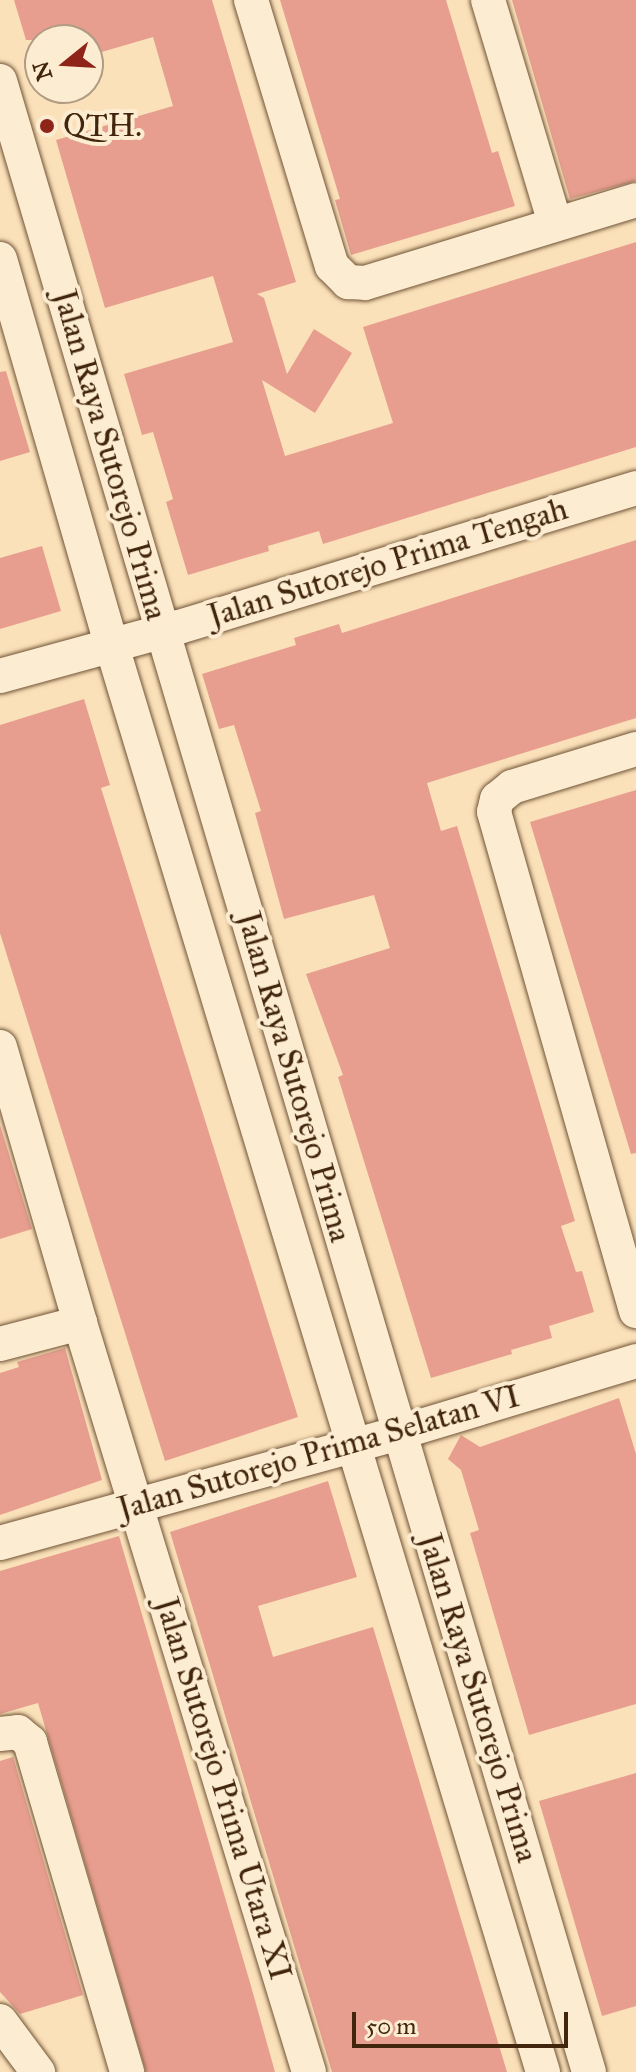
<!DOCTYPE html>
<html>
<head>
<meta charset="utf-8">
<style>
  body { margin:0 }
  #map { position:relative; width:636px; height:2072px; overflow:hidden; background:#fbe1b9; font-family:"IM FELL Great Primer",serif }
  div>[style] { position:absolute }
  [style*='--x'] { left:calc(var(--x)*1px); top:calc(var(--y)*1px); width:calc(var(--w)*1px); rotate:calc(var(--a)*1deg) }
  .building>* { inset:0; background:#e79e8f }
  .roads { filter:drop-shadow(0 0 2px #705437) drop-shadow(0 0 2px #705437) }
  .street>* { height:34px; margin:-17px; padding:0 17px; transform-origin:17px; border-radius:17px; background:#fcecd2 }
  .dots>* { width:22px; height:22px; translate:-50% -50%; box-sizing:border-box; border:4px solid #fcecd2; border-radius:50% }
  span { translate:-50% -50%; white-space:nowrap; text-align:center; line-height:1.15; -webkit-text-stroke:8px #fcecd2; paint-order:stroke }
  .poi-label { font-size:32px; color:#41250c }
  .left { translate:0 -50%; text-align:left }
  .street-label { font-size:32px; color:#41250c }
  .north { position:absolute; left:24px; top:24px; width:80px; height:80px; box-sizing:border-box; background:#fcecd2; border:2px solid #b19c83; border-radius:50%; rotate:252deg; font-size:22px; font-weight:700; line-height:32px; text-align:center; color:#41250c }
  .north::after { content:''; display:block; margin:auto; width:28px; height:36px; background:#8f2418; clip-path:polygon(50% 0,100% 100%,50% 72%,0 100%) }
  .scale { position:absolute; left:352px; top:2012px; width:216px; height:36px; box-sizing:border-box; border:4px solid #41250c; border-top:0; padding-left:10px; font-size:24px; line-height:28px; white-space:nowrap; color:#41250c; -webkit-text-stroke:6px #fcecd2; paint-order:stroke }
</style>
</head>
<body>
<div id="map">
  <div class="building">
    <div style="clip-path:polygon(14px 0,212px 0,296px 282px,257px 294px,264px 298px,287px 374px,314px 329px,352px 353px,315px 413px,262px 380px,285px 456px,393px 423px,363px 327px,636px 242px,636px 447px,323px 544px,319px 531px,268px 546px,269px 551px,188px 575px,166px 502px,173px 499px,153px 432px,142px 435px,124px 374px,233px 342px,213px 276px,105px 308px,56px 140px,173px 106px,153px 37px,88px 56px,88px 40px,26px 40px)"></div>
    <div style="clip-path:polygon(280px 0,446px 0,492px 153px,498px 151px,515px 206px,351px 255px,335px 200px,340px 199px)"></div>
    <div style="clip-path:polygon(512px 0,636px 0,636px 181px,570px 199px)"></div>
    <div style="clip-path:polygon(6px 371px,30px 452px,0 461px,0 372px)"></div>
    <div style="clip-path:polygon(636px 540px,636px 718px,427px 783px,441px 831px,457px 826px,575px 1221px,561px 1226px,576px 1272px,582px 1271px,594px 1312px,549px 1326px,552px 1338px,511px 1350px,512px 1354px,431px 1378px,338px 1077px,343px 1075px,306px 974px,390px 948px,374px 895px,284px 919px,255px 813px,261px 811px,234px 725px,219px 729px,202px 674px,296px 645px,294px 638px,339px 624px,342px 633px)"></div>
    <div style="clip-path:polygon(42px 546px,61px 611px,0 629px,0 558px)"></div>
    <div style="clip-path:polygon(84px 699px,110px 785px,101px 788px,298px 1417px,165px 1461px,0 933px,0 725px)"></div>
    <div style="clip-path:polygon(636px 790px,636px 1153px,631px 1154px,530px 822px)"></div>
    <div style="clip-path:polygon(0 1125px,32px 1229px,0 1239px)"></div>
    <div style="clip-path:polygon(65px 1348px,102px 1480px,0 1515px,0 1373px,19px 1367px,17px 1362px)"></div>
    <div style="clip-path:polygon(619px 1398px,636px 1454px,636px 1704px,529px 1735px,470px 1533px,479px 1530px,461px 1470px,448px 1459px,461px 1435px,480px 1447px)"></div>
    <div style="clip-path:polygon(328px 1481px,357px 1577px,258px 1606px,273px 1657px,373px 1627px,507px 2072px,332px 2072px,170px 1532px)"></div>
    <div style="clip-path:polygon(119px 1536px,251px 1986px,275px 2072px,146px 2072px,38px 1703px,0 1714px,0 1571px)"></div>
    <div style="clip-path:polygon(13px 1757px,83px 1995px,20px 2014px,0 1992px,0 1761px)"></div>
    <div style="clip-path:polygon(636px 1773px,636px 2006px,602px 2016px,539px 1801px)"></div>
  </div>
  <div class="roads">
    <div class="street">
      <div style="--x:251;--y:0;--w:278;--a:73.1"></div>
      <div style="--x:332;--y:266;--w:23;--a:45"></div>
      <div style="--x:348;--y:282;--w:17;--a:3"></div>
      <div style="--x:365;--y:283;--w:283;--a:-17"></div>
      <div style="--x:488;--y:0;--w:234;--a:73.3"></div>
      <div style="--x:0;--y:81;--w:2076;--a:73.52"></div>
      <div style="--x:0;--y:259;--w:400;--a:73.9"></div>
      <div style="--x:111;--y:643;--w:1493;--a:73.18"></div>
      <div style="--x:0;--y:676;--w:186;--a:-15.3"></div>
      <div style="--x:179;--y:627;--w:478;--a:-16.9"></div>
      <div style="--x:636;--y:749;--w:130;--a:163"></div>
      <div style="--x:512;--y:787;--w:19;--a:141"></div>
      <div style="--x:497;--y:799;--w:13;--a:103"></div>
      <div style="--x:494;--y:812;--w:519;--a:74.12"></div>
      <div style="--x:0;--y:1047;--w:287;--a:73.8"></div>
      <div style="--x:80;--y:1323;--w:783;--a:73"></div>
      <div style="--x:0;--y:1344;--w:83;--a:-14.7"></div>
      <div style="--x:0;--y:1543;--w:413;--a:-15.4"></div>
      <div style="--x:398;--y:1433;--w:249;--a:-16.8"></div>
      <div style="--x:0;--y:1734;--w:18;--a:-6"></div>
      <div style="--x:18;--y:1732;--w:16;--a:40"></div>
      <div style="--x:30;--y:1742;--w:344;--a:73.6"></div>
      <div style="--x:0;--y:2021;--w:64;--a:53.3"></div>
    </div>
  </div>
  <div class="dots">
    <div style="left:47px;top:126px;background:#8f2418"></div>
  </div>
  <div class="poi-label">
    <span class="left" style="left:63px;top:126px">QTH.</span>
  </div>
  <div class="street-label">
    <span style="left:110px;top:455px;rotate:74deg">Jalan Raya Sutorejo Prima</span>
    <span style="left:388px;top:563px;rotate:-17deg">Jalan Sutorejo Prima Tengah</span>
    <span style="left:294px;top:1077px;rotate:74deg">Jalan Raya Sutorejo Prima</span>
    <span style="left:319px;top:1453px;rotate:-16deg">Jalan Sutorejo Prima Selatan VI</span>
    <span style="left:478px;top:1698px;rotate:73deg">Jalan Raya Sutorejo Prima</span>
    <span style="left:223px;top:1789px;rotate:73deg">Jalan Sutorejo Prima Utara XI</span>
  </div>
  <div class="north">N</div>
  <div class="scale">50 m</div>
</div>
</body>
</html>
